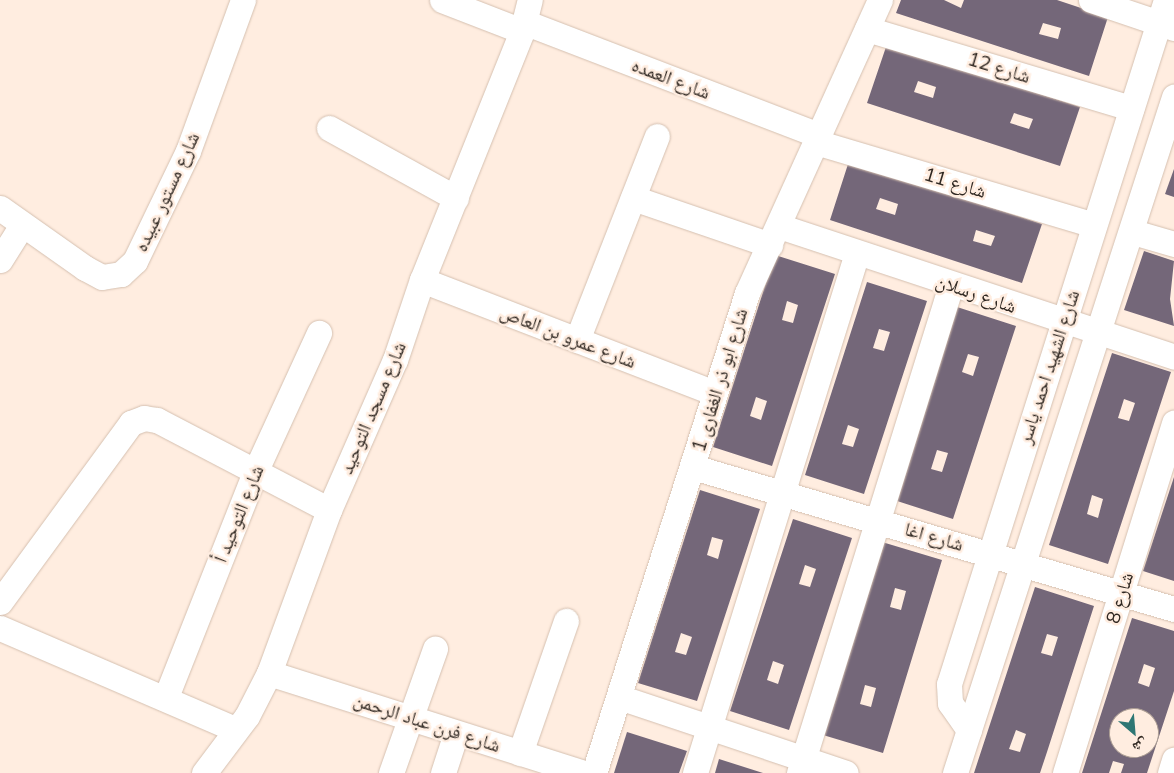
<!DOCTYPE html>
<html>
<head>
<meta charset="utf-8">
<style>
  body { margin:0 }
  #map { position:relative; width:1174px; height:773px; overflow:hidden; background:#ffede0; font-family:Mulish,"Noto Naskh Arabic",sans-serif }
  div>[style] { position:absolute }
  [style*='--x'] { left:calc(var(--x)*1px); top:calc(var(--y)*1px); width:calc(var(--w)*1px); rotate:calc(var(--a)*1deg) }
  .building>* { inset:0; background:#746779 }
  .roads { filter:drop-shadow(0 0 1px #d5c0b0) drop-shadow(0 0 1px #d5c0b0) }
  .minor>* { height:25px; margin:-12.5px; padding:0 12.5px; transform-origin:12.5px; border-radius:12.5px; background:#fff }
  span { translate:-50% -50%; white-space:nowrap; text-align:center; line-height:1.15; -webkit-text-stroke:5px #ffede0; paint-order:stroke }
  .street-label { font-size:19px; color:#302822 }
  .north { position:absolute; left:1109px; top:708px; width:50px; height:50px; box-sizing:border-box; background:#ffede0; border:1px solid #ac9e94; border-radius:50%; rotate:153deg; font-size:14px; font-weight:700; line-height:20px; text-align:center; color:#302822 }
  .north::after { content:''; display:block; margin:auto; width:18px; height:22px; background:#2e7774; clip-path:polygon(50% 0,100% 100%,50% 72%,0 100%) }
</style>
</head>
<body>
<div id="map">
  <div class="building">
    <div style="clip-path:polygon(evenodd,901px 0,944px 0,961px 8px,964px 0,1057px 0,1108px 17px,1089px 76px,896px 13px,901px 0,1043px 23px,1061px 28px,1058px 39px,1039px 34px,1043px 23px)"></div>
    <div style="clip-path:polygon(evenodd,887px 44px,1080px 107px,1060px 166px,867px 103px,887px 44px,918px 81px,936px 87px,933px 98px,914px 92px,918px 81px,887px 44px,1014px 113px,1033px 119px,1029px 129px,1010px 123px,1014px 113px)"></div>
    <div style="clip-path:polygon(evenodd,849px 161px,1042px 224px,1022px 283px,830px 220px,849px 161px,880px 198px,898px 204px,895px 215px,876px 209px,880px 198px,849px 161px,976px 230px,995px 236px,991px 246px,973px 241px,976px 230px)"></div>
    <div style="clip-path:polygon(1174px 169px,1174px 197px,1165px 194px)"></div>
    <div style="clip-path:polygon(1144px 251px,1174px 261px,1170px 299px,1174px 326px,1124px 310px)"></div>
    <div style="clip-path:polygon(evenodd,775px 255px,835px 274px,772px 466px,713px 447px,775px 255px,787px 301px,798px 305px,793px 323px,782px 320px,787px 301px,775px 255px,756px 397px,767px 401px,761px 420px,750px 416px,756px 397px)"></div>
    <div style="clip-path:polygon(evenodd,867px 282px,927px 301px,864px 494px,805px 475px,867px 282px,879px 329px,890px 332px,884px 351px,873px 348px,879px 329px,867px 282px,848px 425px,859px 429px,853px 447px,842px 444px,848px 425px)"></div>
    <div style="clip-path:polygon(evenodd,957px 307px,1016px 326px,953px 519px,894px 500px,957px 307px,968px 354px,979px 357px,973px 376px,962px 372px,968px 354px,957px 307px,937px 450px,948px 453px,942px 472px,931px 469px,937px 450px)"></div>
    <div style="clip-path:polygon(evenodd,1112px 353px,1171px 372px,1108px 564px,1049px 545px,1112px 353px,1124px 399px,1135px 403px,1129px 421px,1118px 418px,1124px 399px,1112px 353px,1092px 495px,1103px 499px,1098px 518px,1087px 514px,1092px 495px)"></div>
    <div style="clip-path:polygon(1174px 477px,1174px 581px,1143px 571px)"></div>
    <div style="clip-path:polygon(evenodd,700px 490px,760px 509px,697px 701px,638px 683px,700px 490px,712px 537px,723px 540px,718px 559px,707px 555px,712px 537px,700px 490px,681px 633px,692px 637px,686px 655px,675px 652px,681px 633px)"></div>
    <div style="clip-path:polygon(evenodd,793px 519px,852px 538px,789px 730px,730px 711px,793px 519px,805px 565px,816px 569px,810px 587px,799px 584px,805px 565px,793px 519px,773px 661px,784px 665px,778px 684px,767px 680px,773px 661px)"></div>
    <div style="clip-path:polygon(evenodd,882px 542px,942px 560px,883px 753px,823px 735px,882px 542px,895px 588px,906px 591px,901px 610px,890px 607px,895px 588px,882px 542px,865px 685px,876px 688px,871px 707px,860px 704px,865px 685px)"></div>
    <div style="clip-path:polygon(evenodd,1035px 587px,1094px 606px,1047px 752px,1040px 773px,974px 773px,1035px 587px,1047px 634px,1058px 637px,1052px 656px,1041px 653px,1047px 634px,1035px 587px,1016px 730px,1026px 734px,1020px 752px,1009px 749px,1016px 730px)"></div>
    <div style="clip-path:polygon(evenodd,1132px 618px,1174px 631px,1174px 691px,1147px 773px,1121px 773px,1124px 764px,1113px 761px,1109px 773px,1082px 773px,1132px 618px,1144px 664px,1155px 668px,1149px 687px,1138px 683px,1144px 664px,1132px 618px,1119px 718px,1149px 718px,1149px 748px,1119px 748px,1119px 718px)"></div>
    <div style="clip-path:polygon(627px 732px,687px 751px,679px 773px,614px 773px)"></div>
    <div style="clip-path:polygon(719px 759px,763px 773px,715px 773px)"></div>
  </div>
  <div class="roads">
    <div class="minor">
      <div style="--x:442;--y:0;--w:86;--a:21.2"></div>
      <div style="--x:1091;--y:0;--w:88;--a:18.6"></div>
      <div style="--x:524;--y:22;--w:316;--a:21"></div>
      <div style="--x:867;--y:29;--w:276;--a:16.7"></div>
      <div style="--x:329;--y:128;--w:145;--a:28.9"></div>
      <div style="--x:816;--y:142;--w:290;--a:16.6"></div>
      <div style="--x:633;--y:198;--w:145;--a:18.9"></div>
      <div style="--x:0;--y:208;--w:104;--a:35.2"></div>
      <div style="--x:85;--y:268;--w:19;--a:28"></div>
      <div style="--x:102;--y:277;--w:19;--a:-9"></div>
      <div style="--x:121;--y:274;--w:19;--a:-43"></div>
      <div style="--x:135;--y:261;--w:122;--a:-64.3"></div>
      <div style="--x:188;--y:151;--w:161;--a:-70"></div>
      <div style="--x:779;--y:226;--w:416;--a:18.3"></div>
      <div style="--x:1133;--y:232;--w:43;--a:16.3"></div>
      <div style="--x:0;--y:260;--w:41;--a:-57.8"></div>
      <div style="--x:422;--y:280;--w:314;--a:21.1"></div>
      <div style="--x:577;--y:340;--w:219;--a:-68.6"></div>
      <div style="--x:693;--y:467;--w:502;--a:16.45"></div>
      <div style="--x:0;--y:602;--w:222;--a:-53.8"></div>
      <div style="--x:131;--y:423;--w:14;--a:-21"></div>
      <div style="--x:144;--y:418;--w:13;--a:9"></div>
      <div style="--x:157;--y:420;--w:194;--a:27.6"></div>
      <div style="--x:0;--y:628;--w:255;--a:23.3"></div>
      <div style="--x:269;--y:673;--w:331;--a:17.6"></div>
      <div style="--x:166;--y:697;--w:244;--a:-68.4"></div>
      <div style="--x:256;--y:470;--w:151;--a:-65.3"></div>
      <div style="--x:619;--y:697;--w:239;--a:18.5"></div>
      <div style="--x:969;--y:730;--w:33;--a:-125"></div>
      <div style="--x:950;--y:703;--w:19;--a:-93"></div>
      <div style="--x:949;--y:684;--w:718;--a:-72.4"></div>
      <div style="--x:520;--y:753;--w:140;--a:-70.8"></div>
      <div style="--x:204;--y:773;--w:71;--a:-53"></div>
      <div style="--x:247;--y:716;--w:48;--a:-62.9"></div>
      <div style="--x:269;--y:673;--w:174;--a:-69.8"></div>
      <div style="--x:329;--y:510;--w:164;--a:-66.3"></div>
      <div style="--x:395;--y:360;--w:84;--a:-71.4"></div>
      <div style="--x:422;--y:280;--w:268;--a:-68.1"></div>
      <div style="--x:522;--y:31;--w:32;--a:-76"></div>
      <div style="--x:391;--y:773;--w:132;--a:-70.5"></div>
      <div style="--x:443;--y:773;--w:42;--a:-72"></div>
      <div style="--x:594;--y:773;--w:504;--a:-72.32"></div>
      <div style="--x:747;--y:293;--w:322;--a:-65.6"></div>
      <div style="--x:695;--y:773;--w:545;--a:-72.7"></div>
      <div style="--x:799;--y:773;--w:511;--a:-72.7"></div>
      <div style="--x:955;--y:773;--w:711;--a:-72.05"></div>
      <div style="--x:1065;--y:773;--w:367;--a:-72.7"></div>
      <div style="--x:1170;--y:773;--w:14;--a:-73"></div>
    </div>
  </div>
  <div class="street-label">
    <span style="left:999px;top:68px;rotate:17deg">شارع 12</span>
    <span style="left:671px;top:79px;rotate:21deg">شارع العمده</span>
    <span style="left:955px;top:183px;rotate:17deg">شارع 11</span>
    <span style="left:167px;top:192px;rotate:-65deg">شارع مستور عبيده</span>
    <span style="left:976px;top:294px;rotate:19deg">شارع رسلان</span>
    <span style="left:568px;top:337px;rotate:21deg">شارع عمرو بن العاص</span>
    <span style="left:1049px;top:367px;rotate:-72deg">شارع الشهيد احمد ياسر</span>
    <span style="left:720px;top:380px;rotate:-73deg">شارع ابو ذر الغفارى 1</span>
    <span style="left:373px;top:408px;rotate:-67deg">شارع مسجد التوحيد</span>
    <span style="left:239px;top:514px;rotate:-68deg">شارع التوحيد أ</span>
    <span style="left:934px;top:537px;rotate:16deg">شارع اغا</span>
    <span style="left:1120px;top:598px;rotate:-73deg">شارع 8</span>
    <span style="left:427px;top:723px;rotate:18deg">شارع فرن عباد الرحمن</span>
  </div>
  <div class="north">ش</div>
</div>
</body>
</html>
